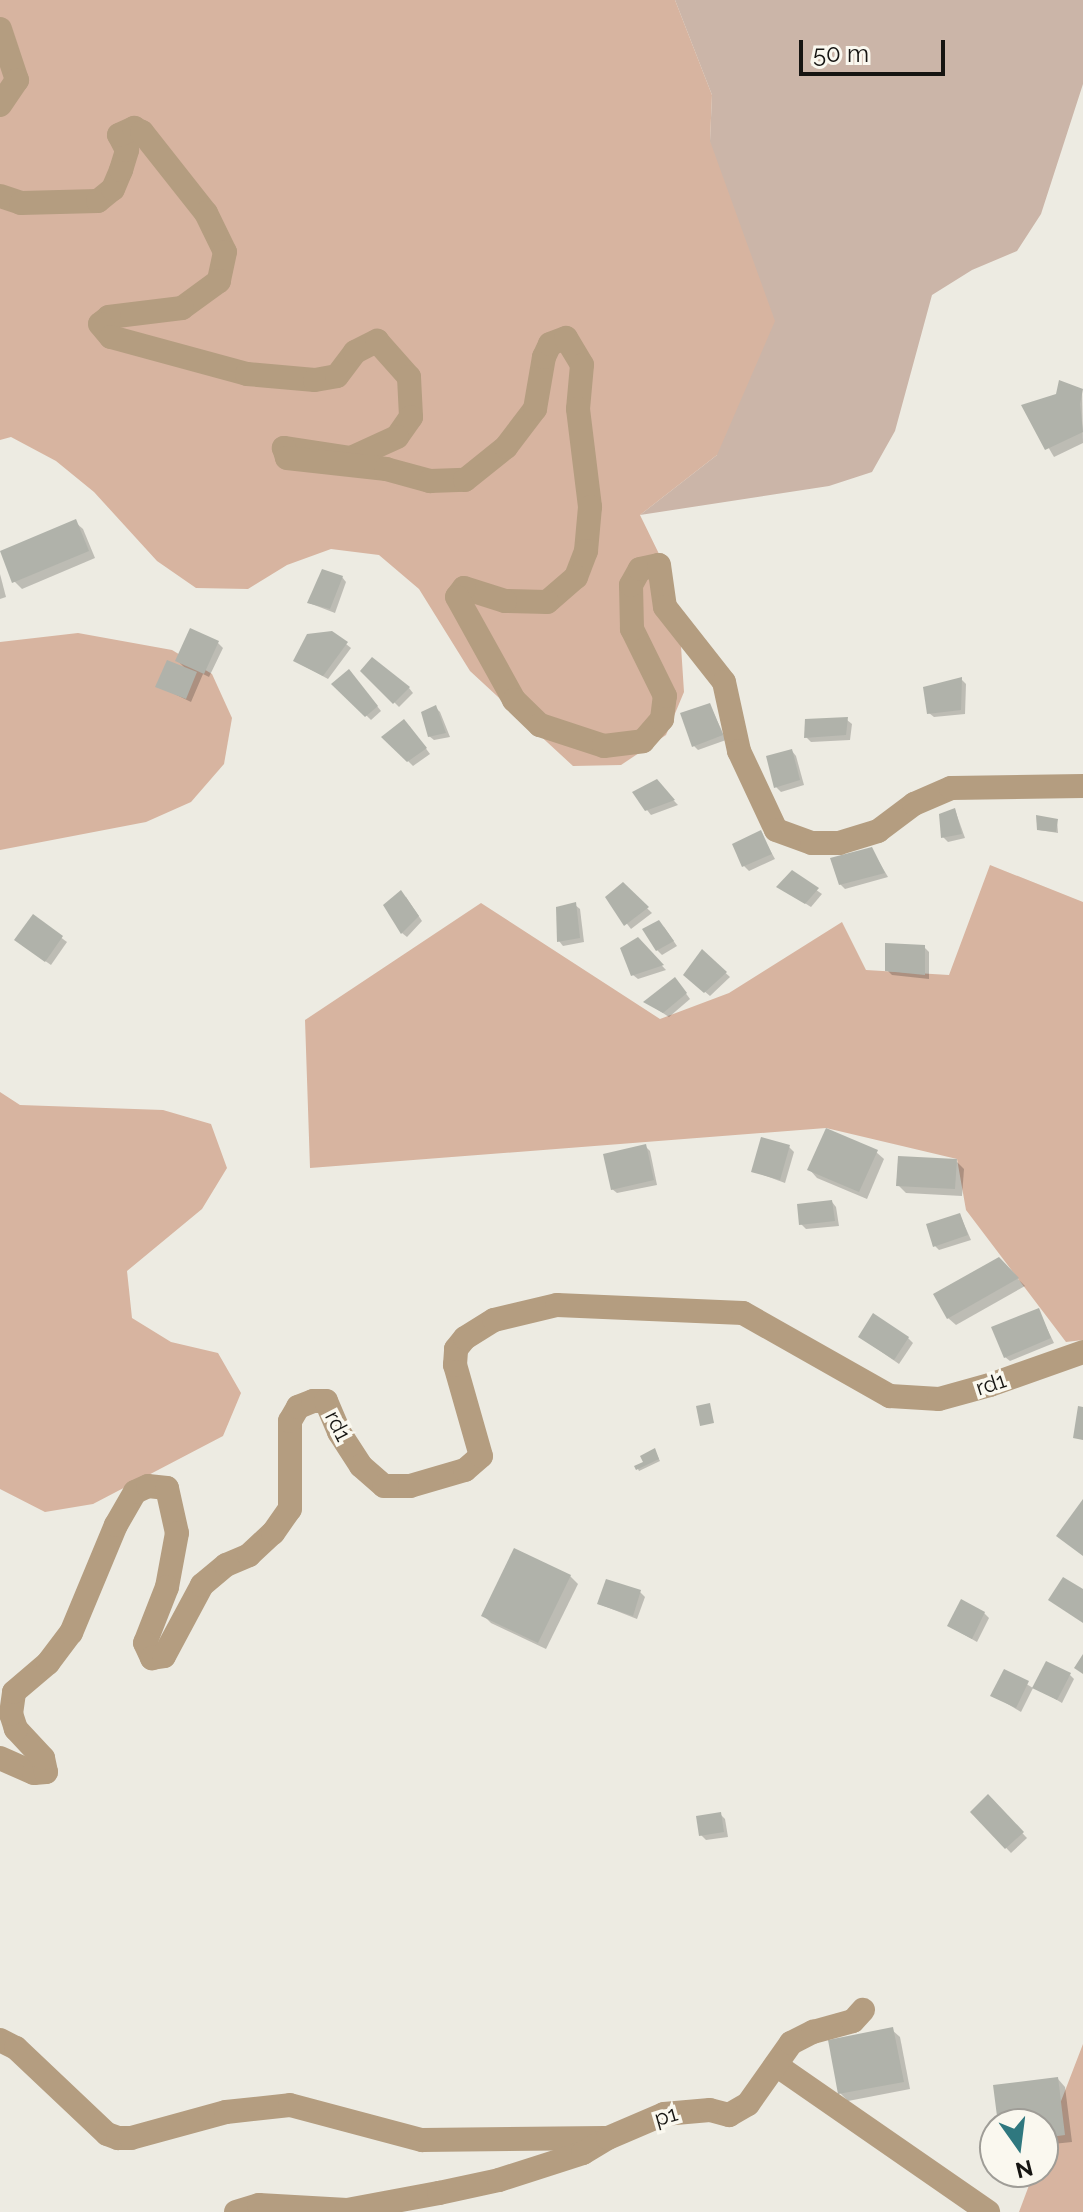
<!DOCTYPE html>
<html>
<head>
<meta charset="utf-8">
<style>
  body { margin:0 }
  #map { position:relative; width:1083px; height:2212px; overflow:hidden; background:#edebe2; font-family:Raleway,sans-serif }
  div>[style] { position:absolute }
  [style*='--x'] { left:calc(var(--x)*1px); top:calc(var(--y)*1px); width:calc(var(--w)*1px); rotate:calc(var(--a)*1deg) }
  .green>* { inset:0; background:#cbb5a8 }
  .forest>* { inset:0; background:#d7b4a0 }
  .shadow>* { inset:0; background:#0003 }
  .building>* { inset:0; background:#b0b2aa }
  .minor>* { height:24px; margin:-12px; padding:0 12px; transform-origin:12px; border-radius:12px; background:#b49d80 }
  span { translate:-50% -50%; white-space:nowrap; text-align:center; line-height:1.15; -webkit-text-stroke:7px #faf8ef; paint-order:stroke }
  .street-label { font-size:22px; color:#161512 }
  .north { position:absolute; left:979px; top:2108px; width:80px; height:80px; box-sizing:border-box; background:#faf8ef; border:2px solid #9f9d97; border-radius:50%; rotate:166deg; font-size:22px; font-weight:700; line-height:32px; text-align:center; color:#161512 }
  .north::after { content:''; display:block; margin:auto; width:28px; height:36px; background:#2f787f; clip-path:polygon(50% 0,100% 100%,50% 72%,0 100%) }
  .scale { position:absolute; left:799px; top:40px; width:146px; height:36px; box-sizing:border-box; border:4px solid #161512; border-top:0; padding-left:10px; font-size:24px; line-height:28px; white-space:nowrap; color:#161512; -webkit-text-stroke:6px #faf8ef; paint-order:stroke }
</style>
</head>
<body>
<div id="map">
  <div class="green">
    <div style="clip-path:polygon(675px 0,1083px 0,1083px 84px,1041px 214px,1017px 251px,972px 270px,932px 295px,895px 431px,872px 472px,829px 486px,640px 515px,717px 455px,710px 141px,712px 95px)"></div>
  </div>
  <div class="forest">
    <div style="clip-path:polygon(0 0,675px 0,712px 95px,710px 141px,775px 321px,717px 455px,640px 515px,661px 558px,681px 646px,684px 692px,666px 735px,621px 765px,573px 766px,470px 671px,419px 589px,379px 555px,331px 549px,287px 565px,248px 589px,196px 588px,157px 561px,94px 492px,56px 461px,11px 437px,0 440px)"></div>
    <div style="clip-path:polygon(78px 633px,172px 650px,212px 674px,232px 718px,224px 764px,191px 802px,146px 822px,0 850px,0 642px)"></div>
    <div style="clip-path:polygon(990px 865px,1083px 902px,1083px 1340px,1066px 1342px,966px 1210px,957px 1159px,826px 1128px,310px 1168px,305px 1020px,481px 903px,660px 1019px,729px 993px,842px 922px,866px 970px,949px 975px)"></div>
    <div style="clip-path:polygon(0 1092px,20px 1105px,163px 1110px,211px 1124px,227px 1168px,202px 1209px,127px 1271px,132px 1318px,171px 1342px,218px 1353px,241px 1393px,223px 1436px,93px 1504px,45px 1512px,0 1489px)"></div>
    <div style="clip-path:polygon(1083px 2044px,1083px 2212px,1019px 2212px,1034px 2172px,1043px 2172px,1043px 2148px)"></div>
  </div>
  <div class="shadow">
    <div style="clip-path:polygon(1082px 391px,1083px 443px,1054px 457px,1024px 406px)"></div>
    <div style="clip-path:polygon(75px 522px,83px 529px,95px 558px,22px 589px,14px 581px)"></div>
    <div style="clip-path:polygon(0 574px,6px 597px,0 599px)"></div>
    <div style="clip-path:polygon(342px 577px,346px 582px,335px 613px,309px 603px)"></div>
    <div style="clip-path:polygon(218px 643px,223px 648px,209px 677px,203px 674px,191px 702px,158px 686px,187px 670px,177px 660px)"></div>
    <div style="clip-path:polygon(346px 644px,351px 648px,328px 679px,295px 661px)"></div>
    <div style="clip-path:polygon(363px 671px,409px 688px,413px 693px,399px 707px)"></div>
    <div style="clip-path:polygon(354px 677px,381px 711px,371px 720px,334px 684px)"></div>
    <div style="clip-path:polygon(962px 680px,966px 684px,965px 714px,934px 717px,929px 713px)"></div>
    <div style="clip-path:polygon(710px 705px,726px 740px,698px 750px,693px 745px)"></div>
    <div style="clip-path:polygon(435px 707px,440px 712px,450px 737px,434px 740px,429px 736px)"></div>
    <div style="clip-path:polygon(847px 720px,852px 724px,850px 740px,811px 742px,806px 737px)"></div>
    <div style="clip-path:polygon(409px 726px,430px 754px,413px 766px,384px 737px)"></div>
    <div style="clip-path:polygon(792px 751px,796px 756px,804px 785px,781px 792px,776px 787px)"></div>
    <div style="clip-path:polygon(656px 782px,678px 805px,651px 815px,647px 810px)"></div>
    <div style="clip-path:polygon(955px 810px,965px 838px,948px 842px,943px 837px)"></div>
    <div style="clip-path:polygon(1057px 821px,1058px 833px,1039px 830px)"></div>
    <div style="clip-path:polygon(760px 832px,775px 859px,749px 871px,744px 866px)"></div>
    <div style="clip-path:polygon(872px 850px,888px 877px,845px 889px,840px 884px)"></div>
    <div style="clip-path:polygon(792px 873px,822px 894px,811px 907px,779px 887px)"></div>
    <div style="clip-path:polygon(623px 885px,652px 913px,631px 929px,607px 898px)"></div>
    <div style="clip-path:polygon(406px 897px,422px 921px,407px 937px,402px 933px)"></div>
    <div style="clip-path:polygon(575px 905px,580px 909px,584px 942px,563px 946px,559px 941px)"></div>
    <div style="clip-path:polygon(33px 917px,67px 942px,51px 965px,22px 945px)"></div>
    <div style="clip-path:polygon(664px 927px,677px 946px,662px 955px,657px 950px)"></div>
    <div style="clip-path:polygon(637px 939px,666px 970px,638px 979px,633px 975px)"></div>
    <div style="clip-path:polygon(924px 947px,929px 952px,929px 979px,892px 975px,887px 970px)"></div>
    <div style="clip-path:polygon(703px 952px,730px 977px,710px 996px,691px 980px)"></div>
    <div style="clip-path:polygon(679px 984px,690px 999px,669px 1017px,646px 1002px)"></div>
    <div style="clip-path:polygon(646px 1147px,650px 1151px,657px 1185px,617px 1193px,612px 1189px)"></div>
    <div style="clip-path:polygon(789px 1147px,794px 1152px,785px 1183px,753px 1171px)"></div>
    <div style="clip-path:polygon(876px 1152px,884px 1159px,867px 1199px,817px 1178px,810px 1170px)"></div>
    <div style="clip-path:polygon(956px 1161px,964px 1169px,962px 1196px,906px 1193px,898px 1185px)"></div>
    <div style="clip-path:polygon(832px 1202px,836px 1207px,839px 1226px,806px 1229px,801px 1224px)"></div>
    <div style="clip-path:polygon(960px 1215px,971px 1240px,939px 1250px,934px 1245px)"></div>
    <div style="clip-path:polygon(998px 1259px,1025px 1286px,956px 1325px,948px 1318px)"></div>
    <div style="clip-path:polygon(1038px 1310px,1054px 1343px,1010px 1361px,1005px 1357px)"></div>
    <div style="clip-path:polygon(860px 1337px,908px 1338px,913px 1343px,899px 1364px)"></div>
    <div style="clip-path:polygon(656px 1453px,660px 1461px,639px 1471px,637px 1467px)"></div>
    <div style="clip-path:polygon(570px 1576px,578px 1584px,546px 1649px,491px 1623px,483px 1615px)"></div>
    <div style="clip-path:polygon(640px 1592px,645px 1597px,637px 1619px,599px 1604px)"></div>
    <div style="clip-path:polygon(984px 1613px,989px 1618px,977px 1642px,949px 1626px)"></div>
    <div style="clip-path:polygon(1005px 1671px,1033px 1688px,1021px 1712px,993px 1695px)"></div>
    <div style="clip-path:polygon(1070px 1675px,1074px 1679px,1062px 1703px,1035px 1687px)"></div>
    <div style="clip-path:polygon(988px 1797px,1027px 1838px,1011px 1853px,972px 1812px)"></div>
    <div style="clip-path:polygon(720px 1814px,725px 1819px,728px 1837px,706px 1840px,701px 1835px)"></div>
    <div style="clip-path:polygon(892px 2030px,900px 2037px,910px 2089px,848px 2101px,840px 2093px)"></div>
    <div style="clip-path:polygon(1058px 2079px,1065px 2087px,1072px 2142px,1043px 2145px,1043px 2124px,1000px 2124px)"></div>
  </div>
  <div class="building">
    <div style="clip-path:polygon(1059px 380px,1083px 389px,1080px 404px,1083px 432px,1045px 450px,1021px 405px,1056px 394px)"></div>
    <div style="clip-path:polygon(76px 519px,89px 551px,12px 583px,0 551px)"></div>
    <div style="clip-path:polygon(322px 569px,343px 576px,330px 609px,307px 603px)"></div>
    <div style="clip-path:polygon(190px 628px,219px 641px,204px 674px,175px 661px)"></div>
    <div style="clip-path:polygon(332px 631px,348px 642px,323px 676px,293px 661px,307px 634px)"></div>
    <div style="clip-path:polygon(372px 657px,410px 687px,393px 704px,360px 671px)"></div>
    <div style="clip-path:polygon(167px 660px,197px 672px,186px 699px,155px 687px)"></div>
    <div style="clip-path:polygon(349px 669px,378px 706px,365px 717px,331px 684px)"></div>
    <div style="clip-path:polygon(962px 677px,961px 710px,927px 714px,923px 687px)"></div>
    <div style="clip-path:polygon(710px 703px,723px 735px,692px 747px,680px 713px)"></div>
    <div style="clip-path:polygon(436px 705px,446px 733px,428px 737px,421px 712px)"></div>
    <div style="clip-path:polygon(848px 717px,846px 735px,804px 738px,805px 719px)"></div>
    <div style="clip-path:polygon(404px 719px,427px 748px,407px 762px,381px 737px)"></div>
    <div style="clip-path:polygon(792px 749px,800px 780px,774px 788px,766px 756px)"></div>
    <div style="clip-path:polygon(657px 779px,675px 800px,645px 811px,632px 792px)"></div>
    <div style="clip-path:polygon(955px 808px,962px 834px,941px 838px,939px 814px)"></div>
    <div style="clip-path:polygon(1036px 815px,1058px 819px,1056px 832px,1037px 830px)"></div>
    <div style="clip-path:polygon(761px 830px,772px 854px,742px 867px,732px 844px)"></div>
    <div style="clip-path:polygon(872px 847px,885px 873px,839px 885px,830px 858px)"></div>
    <div style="clip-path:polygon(792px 870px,819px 888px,805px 904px,776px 887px)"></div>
    <div style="clip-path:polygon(623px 882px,649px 907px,624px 926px,605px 897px)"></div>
    <div style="clip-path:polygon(401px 890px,419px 916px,401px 934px,383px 905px)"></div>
    <div style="clip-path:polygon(576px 902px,580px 938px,557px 942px,556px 907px)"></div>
    <div style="clip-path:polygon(33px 914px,63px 936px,45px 962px,14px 940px)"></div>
    <div style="clip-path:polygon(659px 920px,674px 941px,656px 951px,642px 929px)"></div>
    <div style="clip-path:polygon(638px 937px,664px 965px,631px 976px,620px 948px)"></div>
    <div style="clip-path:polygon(885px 943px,925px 945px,925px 975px,885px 971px)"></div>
    <div style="clip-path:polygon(702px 949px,727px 972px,704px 993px,683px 975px)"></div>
    <div style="clip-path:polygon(675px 977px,687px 993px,663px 1013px,643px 1002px)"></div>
    <div style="clip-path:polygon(826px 1128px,878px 1150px,859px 1192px,807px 1170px)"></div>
    <div style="clip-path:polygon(761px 1137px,790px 1145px,780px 1180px,751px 1172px)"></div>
    <div style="clip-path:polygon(646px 1144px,654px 1180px,611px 1190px,603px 1154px)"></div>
    <div style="clip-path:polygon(898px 1156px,957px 1159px,955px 1189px,896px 1186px)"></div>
    <div style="clip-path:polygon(832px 1200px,835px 1221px,799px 1225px,797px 1204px)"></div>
    <div style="clip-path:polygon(960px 1213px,968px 1235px,933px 1247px,926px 1224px)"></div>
    <div style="clip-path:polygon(999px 1257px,1019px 1278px,947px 1319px,933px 1294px)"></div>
    <div style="clip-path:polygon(1039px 1308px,1051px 1338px,1004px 1358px,991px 1327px)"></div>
    <div style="clip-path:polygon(873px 1313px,909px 1337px,894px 1360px,858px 1337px)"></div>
    <div style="clip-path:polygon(710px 1403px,714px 1423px,700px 1426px,696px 1406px)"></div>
    <div style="clip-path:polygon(1078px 1406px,1083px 1407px,1083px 1440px,1073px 1438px)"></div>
    <div style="clip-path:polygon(655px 1448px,659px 1459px,636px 1470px,634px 1466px,643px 1462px,640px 1456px)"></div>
    <div style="clip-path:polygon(1083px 1499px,1083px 1556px,1056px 1536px)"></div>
    <div style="clip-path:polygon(514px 1548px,571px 1575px,538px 1643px,481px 1616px)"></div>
    <div style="clip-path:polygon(1063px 1577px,1083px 1589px,1083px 1623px,1048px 1600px)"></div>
    <div style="clip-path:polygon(606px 1579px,641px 1590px,633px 1616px,597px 1604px)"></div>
    <div style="clip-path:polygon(961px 1599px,985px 1612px,972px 1639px,947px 1626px)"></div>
    <div style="clip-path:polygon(1083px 1654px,1083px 1674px,1074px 1668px)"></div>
    <div style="clip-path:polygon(1046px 1661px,1071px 1673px,1057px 1700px,1032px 1688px)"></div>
    <div style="clip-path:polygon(1004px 1669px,1029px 1681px,1016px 1708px,990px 1696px)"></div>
    <div style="clip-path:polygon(988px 1794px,1024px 1832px,1005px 1849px,970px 1812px)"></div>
    <div style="clip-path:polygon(721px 1812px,724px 1832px,699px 1836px,696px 1816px)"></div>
    <div style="clip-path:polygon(893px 2027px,904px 2082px,838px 2094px,828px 2040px)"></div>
    <div style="clip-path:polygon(1058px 2077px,1065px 2135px,1043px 2138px,1043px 2124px,998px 2124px,993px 2085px)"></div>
  </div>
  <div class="minor">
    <div style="--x:0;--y:29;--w:54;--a:71.6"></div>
    <div style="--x:17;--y:80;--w:30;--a:124"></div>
    <div style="--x:0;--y:196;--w:22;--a:18"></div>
    <div style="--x:21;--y:203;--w:77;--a:-1.5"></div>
    <div style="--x:98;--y:201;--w:19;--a:-39"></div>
    <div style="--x:113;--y:189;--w:21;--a:-67"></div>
    <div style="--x:121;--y:170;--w:21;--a:-73"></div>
    <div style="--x:127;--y:150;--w:17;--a:-118"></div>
    <div style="--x:119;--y:135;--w:17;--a:-25"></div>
    <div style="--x:134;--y:128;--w:9;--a:27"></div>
    <div style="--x:142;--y:132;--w:103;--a:51.7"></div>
    <div style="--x:206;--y:213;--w:43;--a:64"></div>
    <div style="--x:225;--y:252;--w:30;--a:102"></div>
    <div style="--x:219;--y:281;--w:46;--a:143.9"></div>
    <div style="--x:182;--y:308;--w:74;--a:173"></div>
    <div style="--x:109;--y:317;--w:11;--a:142"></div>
    <div style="--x:100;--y:324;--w:17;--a:50"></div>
    <div style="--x:111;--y:337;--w:141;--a:15.2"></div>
    <div style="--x:247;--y:374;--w:68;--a:5"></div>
    <div style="--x:315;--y:380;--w:22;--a:-10"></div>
    <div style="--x:337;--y:376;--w:30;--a:-53"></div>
    <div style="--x:355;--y:352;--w:25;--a:-27"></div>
    <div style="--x:377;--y:341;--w:48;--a:48.4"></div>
    <div style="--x:409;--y:377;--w:40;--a:87.1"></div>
    <div style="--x:411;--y:417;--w:24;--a:125"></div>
    <div style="--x:397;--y:437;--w:51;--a:155.5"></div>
    <div style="--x:351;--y:458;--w:68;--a:-171.5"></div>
    <div style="--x:284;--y:448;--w:10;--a:73"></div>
    <div style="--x:287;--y:458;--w:100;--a:6.3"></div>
    <div style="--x:386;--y:469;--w:46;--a:15.3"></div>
    <div style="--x:430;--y:481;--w:35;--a:-2"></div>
    <div style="--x:465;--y:480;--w:53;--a:-38.8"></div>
    <div style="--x:506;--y:447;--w:48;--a:-52.7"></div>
    <div style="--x:535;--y:409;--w:53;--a:-80.2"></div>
    <div style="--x:544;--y:357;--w:14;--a:-65"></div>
    <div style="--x:550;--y:344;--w:17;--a:-21"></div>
    <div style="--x:566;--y:338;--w:31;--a:59"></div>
    <div style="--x:582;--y:365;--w:44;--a:95.2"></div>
    <div style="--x:578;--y:409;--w:99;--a:83"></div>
    <div style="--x:590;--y:507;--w:44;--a:95.2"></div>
    <div style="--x:586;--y:551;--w:28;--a:111"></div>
    <div style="--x:576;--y:577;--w:38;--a:139"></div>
    <div style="--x:547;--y:602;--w:42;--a:-178.6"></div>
    <div style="--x:505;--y:601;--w:43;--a:-162.4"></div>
    <div style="--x:464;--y:588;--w:11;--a:128"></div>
    <div style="--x:457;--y:597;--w:118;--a:61"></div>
    <div style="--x:514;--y:700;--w:36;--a:44"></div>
    <div style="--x:540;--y:725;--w:67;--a:18.2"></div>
    <div style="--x:604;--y:746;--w:39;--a:-7"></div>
    <div style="--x:643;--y:741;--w:29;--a:-49"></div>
    <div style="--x:662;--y:719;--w:23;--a:-83"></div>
    <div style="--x:665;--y:696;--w:75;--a:-116.2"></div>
    <div style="--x:632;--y:629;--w:44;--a:-91.3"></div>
    <div style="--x:631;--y:585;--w:18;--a:-61"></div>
    <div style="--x:640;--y:569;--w:19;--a:-12"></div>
    <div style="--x:659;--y:565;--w:42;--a:81.9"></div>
    <div style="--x:665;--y:607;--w:95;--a:51.8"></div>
    <div style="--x:724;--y:682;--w:71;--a:77.7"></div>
    <div style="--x:739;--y:751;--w:87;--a:64.9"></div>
    <div style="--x:776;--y:830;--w:38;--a:20"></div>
    <div style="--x:812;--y:843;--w:27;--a:0"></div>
    <div style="--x:839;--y:843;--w:41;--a:-17.1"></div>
    <div style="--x:878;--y:831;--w:45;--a:-36.9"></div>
    <div style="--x:914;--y:804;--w:40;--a:-23.4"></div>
    <div style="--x:951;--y:788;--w:132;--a:-0.9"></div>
    <div style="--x:0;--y:1758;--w:37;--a:24"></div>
    <div style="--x:34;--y:1773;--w:12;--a:-5"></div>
    <div style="--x:46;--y:1772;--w:14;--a:-102"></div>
    <div style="--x:43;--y:1758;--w:40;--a:-133"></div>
    <div style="--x:16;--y:1729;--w:16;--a:-108"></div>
    <div style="--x:11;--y:1714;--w:22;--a:-82"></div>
    <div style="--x:14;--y:1692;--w:45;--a:-40.5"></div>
    <div style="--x:48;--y:1663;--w:38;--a:-53"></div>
    <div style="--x:71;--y:1633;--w:117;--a:-67.4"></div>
    <div style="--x:116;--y:1525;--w:38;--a:-60"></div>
    <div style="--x:135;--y:1492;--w:14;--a:-25"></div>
    <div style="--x:148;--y:1486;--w:19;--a:6"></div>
    <div style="--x:167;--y:1488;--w:46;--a:77.5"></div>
    <div style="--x:177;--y:1533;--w:55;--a:100.5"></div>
    <div style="--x:167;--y:1587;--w:60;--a:111.4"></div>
    <div style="--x:145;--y:1643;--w:17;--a:65"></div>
    <div style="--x:152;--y:1658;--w:12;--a:-9"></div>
    <div style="--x:164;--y:1656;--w:81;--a:-61.8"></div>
    <div style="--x:202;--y:1585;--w:31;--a:-40"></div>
    <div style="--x:226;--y:1565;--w:25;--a:-23"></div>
    <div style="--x:249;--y:1555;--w:33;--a:-43"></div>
    <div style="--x:273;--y:1533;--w:29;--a:-55"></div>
    <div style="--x:290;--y:1509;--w:88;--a:-90"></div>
    <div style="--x:290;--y:1421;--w:16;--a:-60"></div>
    <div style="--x:298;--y:1407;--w:16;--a:-22"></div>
    <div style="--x:313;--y:1401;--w:13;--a:0"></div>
    <div style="--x:326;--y:1401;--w:34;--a:67"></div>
    <div style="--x:339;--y:1432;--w:40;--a:57.1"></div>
    <div style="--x:361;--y:1466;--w:30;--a:41"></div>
    <div style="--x:384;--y:1486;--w:26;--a:0"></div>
    <div style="--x:410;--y:1486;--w:57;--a:-16.2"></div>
    <div style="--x:465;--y:1470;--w:21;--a:-41"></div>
    <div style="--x:481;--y:1456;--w:95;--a:-105.9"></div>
    <div style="--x:455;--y:1365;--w:16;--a:-86"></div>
    <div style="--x:456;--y:1349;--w:14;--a:-51"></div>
    <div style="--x:465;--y:1338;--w:34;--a:-32"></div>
    <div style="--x:494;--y:1320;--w:65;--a:-13.4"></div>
    <div style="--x:557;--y:1305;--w:186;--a:2.5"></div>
    <div style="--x:743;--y:1313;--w:169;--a:29.5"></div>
    <div style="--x:890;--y:1396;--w:49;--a:3.5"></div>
    <div style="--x:939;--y:1399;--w:53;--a:-15.4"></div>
    <div style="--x:990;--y:1385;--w:99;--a:-19.5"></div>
    <div style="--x:0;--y:2040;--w:18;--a:27"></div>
    <div style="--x:16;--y:2048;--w:125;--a:43.4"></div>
    <div style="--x:107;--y:2134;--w:12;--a:20"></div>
    <div style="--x:118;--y:2138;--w:13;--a:0"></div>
    <div style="--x:131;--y:2138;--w:98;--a:-15.3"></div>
    <div style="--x:226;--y:2112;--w:64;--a:-6.2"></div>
    <div style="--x:290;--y:2105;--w:137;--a:14.9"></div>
    <div style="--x:422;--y:2140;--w:183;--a:-0.6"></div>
    <div style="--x:776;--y:2065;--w:258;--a:34.7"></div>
    <div style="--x:236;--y:2212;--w:24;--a:-17"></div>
    <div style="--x:259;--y:2205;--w:88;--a:3.3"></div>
    <div style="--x:347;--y:2210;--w:94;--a:-10.5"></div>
    <div style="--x:439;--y:2193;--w:61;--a:-12.2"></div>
    <div style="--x:499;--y:2180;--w:88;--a:-17.8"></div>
    <div style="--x:583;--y:2153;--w:29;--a:-31"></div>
    <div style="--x:608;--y:2138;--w:61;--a:-23.2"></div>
    <div style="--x:664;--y:2114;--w:46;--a:-5"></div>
    <div style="--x:710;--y:2110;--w:20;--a:15"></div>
    <div style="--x:729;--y:2115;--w:22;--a:-30"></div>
    <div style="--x:748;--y:2104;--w:75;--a:-54.8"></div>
    <div style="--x:791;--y:2043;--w:25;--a:-27"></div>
    <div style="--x:813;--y:2032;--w:41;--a:-15.4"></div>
    <div style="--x:853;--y:2021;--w:15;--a:-48"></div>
  </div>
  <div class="street-label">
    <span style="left:991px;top:1384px;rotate:-18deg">rd1</span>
    <span style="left:338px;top:1426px;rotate:63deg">rd1</span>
    <span style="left:666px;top:2116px;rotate:-16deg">p1</span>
  </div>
  <div class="north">N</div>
  <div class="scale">50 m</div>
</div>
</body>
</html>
